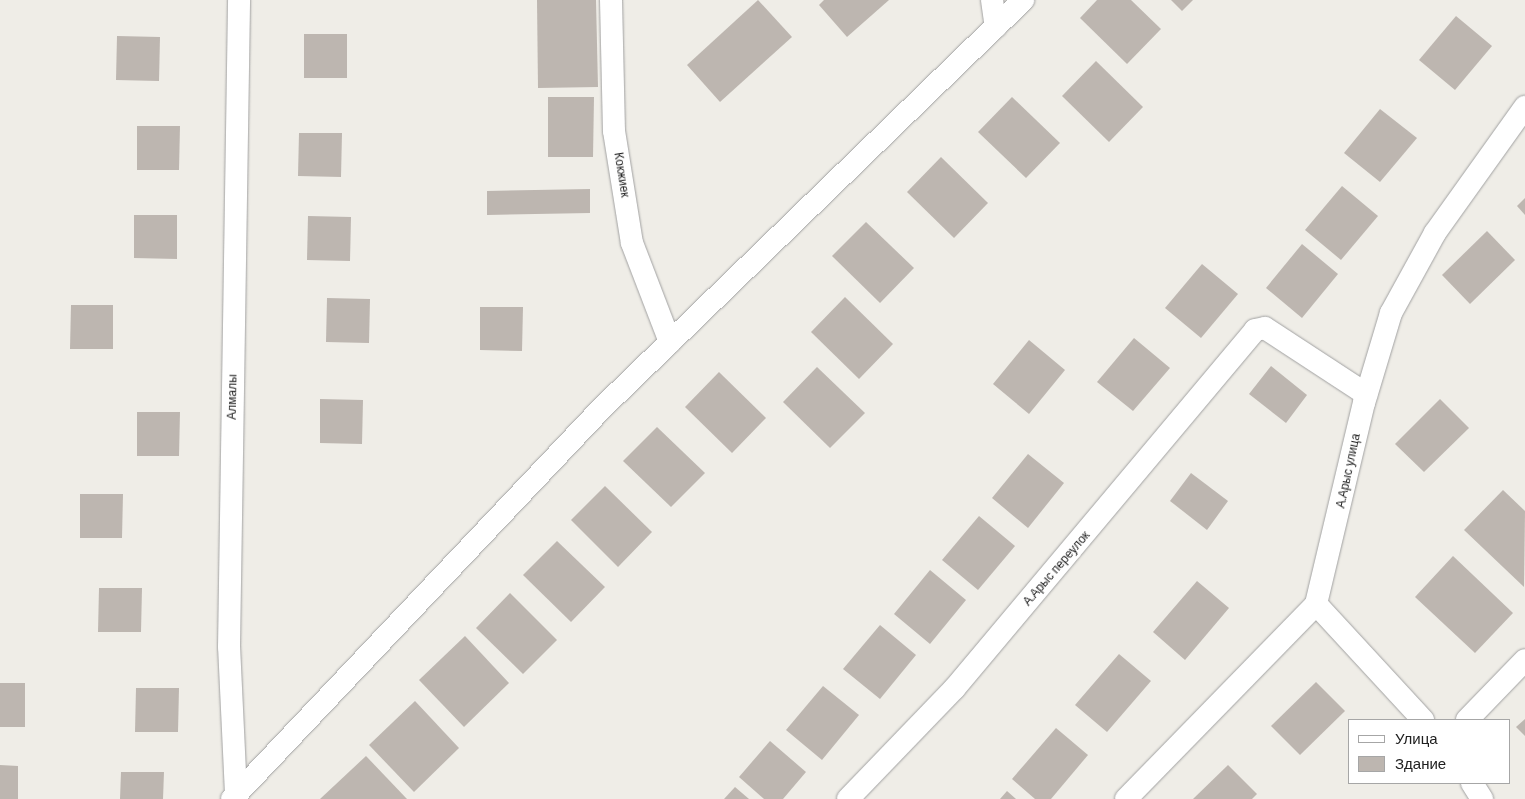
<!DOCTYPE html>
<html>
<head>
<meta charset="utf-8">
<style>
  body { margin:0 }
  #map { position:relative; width:1525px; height:799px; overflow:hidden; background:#efede7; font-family:"DM Sans",sans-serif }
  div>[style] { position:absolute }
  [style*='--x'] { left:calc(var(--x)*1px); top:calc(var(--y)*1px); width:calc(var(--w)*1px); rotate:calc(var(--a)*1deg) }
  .building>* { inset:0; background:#bdb6b0 }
  .roads { filter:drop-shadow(0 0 1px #a1a1a1) drop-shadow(0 0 1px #a1a1a1) }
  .street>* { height:22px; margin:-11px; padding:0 11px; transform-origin:11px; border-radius:11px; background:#fff }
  span { translate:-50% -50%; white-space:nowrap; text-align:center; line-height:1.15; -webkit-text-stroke:4.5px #fff; paint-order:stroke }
  .street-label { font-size:12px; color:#202020 }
  .legend { position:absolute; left:1348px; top:719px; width:162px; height:65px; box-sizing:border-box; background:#fff; border:1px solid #a6a6a6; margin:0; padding:6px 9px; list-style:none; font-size:15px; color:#202020 }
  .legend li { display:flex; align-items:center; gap:10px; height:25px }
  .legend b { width:25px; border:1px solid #a6a6a6 }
</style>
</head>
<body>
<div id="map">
  <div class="building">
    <div style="clip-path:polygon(537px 0,596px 0,598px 87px,538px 88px)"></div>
    <div style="clip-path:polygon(758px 0,792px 37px,720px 102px,687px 65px)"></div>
    <div style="clip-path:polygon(824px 0,889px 0,847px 37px,819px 5px)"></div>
    <div style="clip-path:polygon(1097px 0,1131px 0,1161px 29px,1127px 64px,1080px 18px)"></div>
    <div style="clip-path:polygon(1171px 0,1193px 0,1182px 11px)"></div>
    <div style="clip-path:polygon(1456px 16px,1492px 46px,1455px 90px,1419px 60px)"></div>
    <div style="clip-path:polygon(304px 34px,347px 34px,347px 78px,304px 78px)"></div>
    <div style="clip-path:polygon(117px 36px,160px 37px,159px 81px,116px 80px)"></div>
    <div style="clip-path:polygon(1096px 61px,1143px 107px,1109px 142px,1062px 96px)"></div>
    <div style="clip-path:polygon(548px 97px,594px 97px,593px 157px,548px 157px)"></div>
    <div style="clip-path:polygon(1012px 97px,1060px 143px,1026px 178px,978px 132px)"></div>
    <div style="clip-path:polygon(1380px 109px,1417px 138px,1380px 182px,1344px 153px)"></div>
    <div style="clip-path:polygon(137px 126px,180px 126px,179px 170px,137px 170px)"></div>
    <div style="clip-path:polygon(299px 133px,342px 133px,341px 177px,298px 176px)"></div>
    <div style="clip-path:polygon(941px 157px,988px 203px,954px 238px,907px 192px)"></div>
    <div style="clip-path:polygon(1342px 186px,1378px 216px,1341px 260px,1305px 230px)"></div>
    <div style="clip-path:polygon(590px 189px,590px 213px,487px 215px,487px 191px)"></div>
    <div style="clip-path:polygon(1525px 198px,1525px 215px,1517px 206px)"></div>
    <div style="clip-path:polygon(134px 215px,177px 215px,177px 259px,134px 258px)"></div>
    <div style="clip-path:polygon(308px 216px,351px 217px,350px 261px,307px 260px)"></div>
    <div style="clip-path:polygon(866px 222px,914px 268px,880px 303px,832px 256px)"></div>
    <div style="clip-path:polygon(1487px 231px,1515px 260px,1470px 304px,1442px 275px)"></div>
    <div style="clip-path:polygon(1302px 244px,1338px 274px,1302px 318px,1266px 288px)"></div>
    <div style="clip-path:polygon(1202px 264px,1238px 294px,1201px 338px,1165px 308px)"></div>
    <div style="clip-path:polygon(845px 297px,893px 344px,859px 379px,811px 332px)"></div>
    <div style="clip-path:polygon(327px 298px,370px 299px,369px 343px,326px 342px)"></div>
    <div style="clip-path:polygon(71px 305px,113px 305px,113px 349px,70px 349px)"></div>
    <div style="clip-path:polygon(480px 307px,523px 307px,522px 351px,480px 350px)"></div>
    <div style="clip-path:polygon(1134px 338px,1170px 368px,1133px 411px,1097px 382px)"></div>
    <div style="clip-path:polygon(1029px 340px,1065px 370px,1029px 414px,993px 384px)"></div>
    <div style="clip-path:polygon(1271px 366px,1307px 395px,1286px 423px,1249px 394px)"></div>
    <div style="clip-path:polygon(817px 367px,865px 413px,830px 448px,783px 402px)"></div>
    <div style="clip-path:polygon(719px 372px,766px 418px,732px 453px,685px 407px)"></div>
    <div style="clip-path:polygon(320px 399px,363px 400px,362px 444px,320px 443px)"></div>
    <div style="clip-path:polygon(1440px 399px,1469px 428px,1424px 472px,1395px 444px)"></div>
    <div style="clip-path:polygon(137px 412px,180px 412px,179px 456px,137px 456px)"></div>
    <div style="clip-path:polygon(657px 427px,705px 473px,671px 507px,623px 461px)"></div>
    <div style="clip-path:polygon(1028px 454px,1064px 483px,1028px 528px,992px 498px)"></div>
    <div style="clip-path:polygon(1191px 473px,1228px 501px,1207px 530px,1170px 501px)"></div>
    <div style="clip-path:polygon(605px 486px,652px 532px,618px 567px,571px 520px)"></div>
    <div style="clip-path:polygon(1503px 490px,1525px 511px,1524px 587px,1464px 530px)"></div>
    <div style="clip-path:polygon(80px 494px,123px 494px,122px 538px,80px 538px)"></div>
    <div style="clip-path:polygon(979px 516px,1015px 546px,978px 590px,942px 560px)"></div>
    <div style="clip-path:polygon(557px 541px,605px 587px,571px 622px,523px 575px)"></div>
    <div style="clip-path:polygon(1453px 556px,1513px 613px,1475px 653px,1415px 597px)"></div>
    <div style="clip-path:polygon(930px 570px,966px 600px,930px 644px,894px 614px)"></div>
    <div style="clip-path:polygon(1197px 581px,1229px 608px,1185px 660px,1153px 632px)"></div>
    <div style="clip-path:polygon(99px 588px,142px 588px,141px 632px,98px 632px)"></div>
    <div style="clip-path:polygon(510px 593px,557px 640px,523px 674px,476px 628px)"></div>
    <div style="clip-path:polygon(880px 625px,916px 655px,880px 699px,843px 669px)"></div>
    <div style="clip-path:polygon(465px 636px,509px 683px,464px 727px,419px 680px)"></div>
    <div style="clip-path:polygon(1119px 654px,1151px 681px,1107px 732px,1075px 705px)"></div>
    <div style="clip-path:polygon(1316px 682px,1345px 711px,1300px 755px,1271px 726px)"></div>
    <div style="clip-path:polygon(0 683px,25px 683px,25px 727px,0 727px)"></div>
    <div style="clip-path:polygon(823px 686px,859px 715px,822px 760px,786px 730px)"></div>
    <div style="clip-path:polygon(136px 688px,179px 688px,178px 732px,135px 732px)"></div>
    <div style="clip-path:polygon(415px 701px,459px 748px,414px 792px,369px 745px)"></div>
    <div style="clip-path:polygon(1525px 719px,1525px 736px,1516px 727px)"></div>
    <div style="clip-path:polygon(1056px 728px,1088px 755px,1051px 799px,1035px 799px,1012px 779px)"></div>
    <div style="clip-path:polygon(770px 741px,806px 772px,783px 799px,764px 799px,739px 777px)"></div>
    <div style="clip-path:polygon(366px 756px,407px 799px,320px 799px)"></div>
    <div style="clip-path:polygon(0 765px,18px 766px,18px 799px,0 799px)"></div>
    <div style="clip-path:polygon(1228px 765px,1257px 794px,1252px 799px,1193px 799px)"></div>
    <div style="clip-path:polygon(121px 772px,164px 772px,163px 799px,120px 799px)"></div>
    <div style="clip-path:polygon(735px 787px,749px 799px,724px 799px)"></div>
    <div style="clip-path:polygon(1007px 791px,1016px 799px,1000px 799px)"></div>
  </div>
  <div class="roads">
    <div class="street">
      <div style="--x:611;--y:0;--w:131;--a:88.7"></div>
      <div style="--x:614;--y:131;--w:113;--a:80.9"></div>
      <div style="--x:632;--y:243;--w:106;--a:69"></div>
      <div style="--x:992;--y:0;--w:27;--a:82"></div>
      <div style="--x:1316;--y:604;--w:158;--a:47.3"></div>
      <div style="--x:1467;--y:720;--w:83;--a:-46"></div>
      <div style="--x:1472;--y:783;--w:19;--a:58"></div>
      <div style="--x:236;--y:794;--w:147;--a:-92.7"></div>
      <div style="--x:229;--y:647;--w:647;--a:-89.11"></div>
      <div style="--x:232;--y:799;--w:537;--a:-46.58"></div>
      <div style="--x:601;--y:409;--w:588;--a:-44.1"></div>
      <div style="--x:848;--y:799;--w:153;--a:-46.1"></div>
      <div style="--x:954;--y:689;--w:468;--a:-50"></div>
      <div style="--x:1255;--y:330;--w:10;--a:-11"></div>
      <div style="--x:1265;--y:328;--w:121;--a:33.2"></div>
      <div style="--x:1126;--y:799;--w:272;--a:-45.7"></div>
      <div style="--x:1316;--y:604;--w:207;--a:-76.6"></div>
      <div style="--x:1364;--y:403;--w:94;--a:-73.3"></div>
      <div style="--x:1391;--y:313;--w:91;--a:-61.2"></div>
      <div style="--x:1435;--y:233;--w:155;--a:-54.5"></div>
    </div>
  </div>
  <div class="street-label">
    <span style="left:621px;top:175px;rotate:81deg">Кокжиек</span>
    <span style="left:233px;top:397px;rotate:-89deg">Алмалы</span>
    <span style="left:1349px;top:471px;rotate:-78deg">А.Арыс улица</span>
    <span style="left:1057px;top:569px;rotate:-49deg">А.Арыс переулок</span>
  </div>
  <ul class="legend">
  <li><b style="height:6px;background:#fff"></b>Улица</li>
  <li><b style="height:14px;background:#bdb6b0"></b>Здание</li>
  </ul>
</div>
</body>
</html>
